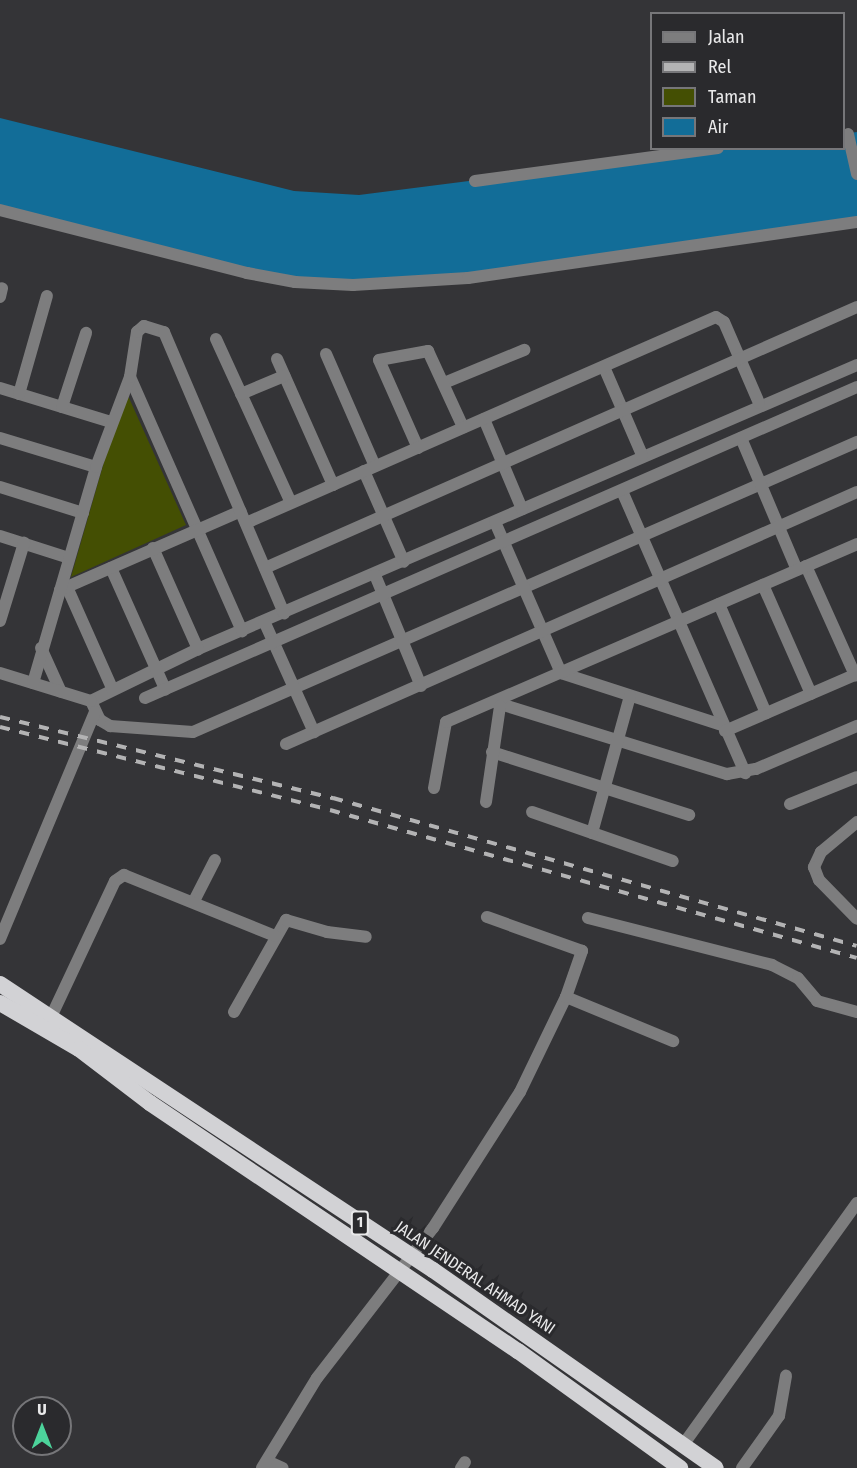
<!DOCTYPE html>
<html>
<head>
<meta charset="utf-8">
<style>
  body { margin:0 }
  #map { position:relative; width:857px; height:1468px; overflow:hidden; background:#343437; font-family:"Fira Sans Condensed",sans-serif }
  div>[style] { position:absolute }
  [style*='--x'] { left:calc(var(--x)*1px); top:calc(var(--y)*1px); width:calc(var(--w)*1px); rotate:calc(var(--a)*1deg) }
  .green>* { inset:0; background:#444f03 }
  .water>* { inset:0; background:#126d98 }
  .minor>* { height:12px; margin:-6px; padding:0 6px; transform-origin:6px; border-radius:6px; background:#7d7d7e }
  .trunk>* { height:16px; margin:-8px; padding:0 8px; transform-origin:8px; border-radius:8px; background:#d2d2d5 }
  .rail>* { height:4px; margin-top:-2px; transform-origin:0; background:repeating-linear-gradient(90deg,#b3b3b4 0 10px,transparent 0 20px) }
  span { translate:-50% -50%; white-space:nowrap; text-align:center; line-height:1.15; -webkit-text-stroke:6px #2a2a2d; paint-order:stroke }
  .shield-label span { padding:2px 4px; background:#2a2a2d; border:2px solid; border-radius:4px; -webkit-text-stroke-width:0 }
  .shield-label { font-size:15px; color:#e9e9ea; font-weight:700 }
  .street-label { font-size:16px; color:#e9e9ea }
  .legend { position:absolute; left:650px; top:12px; width:195px; height:138px; box-sizing:border-box; background:#2a2a2d; border:2px solid #767679; margin:0; padding:8px 10px; list-style:none; font-size:18px; color:#e9e9ea }
  .legend li { display:flex; align-items:center; gap:12px; height:30px }
  .legend b { width:30px; border:2px solid #767679 }
  .north { position:absolute; left:12px; top:1396px; width:60px; height:60px; box-sizing:border-box; background:#2a2a2d; border:2px solid #767679; border-radius:50%; rotate:0deg; font-size:16px; font-weight:700; line-height:24px; text-align:center; color:#e9e9ea }
  .north::after { content:''; display:block; margin:auto; width:21px; height:27px; background:#4cd39b; clip-path:polygon(50% 0,100% 100%,50% 72%,0 100%) }
</style>
</head>
<body>
<div id="map">
  <div class="green">
    <div style="clip-path:polygon(125px 389px,186px 525px,71px 577px)"></div>
  </div>
  <div class="water">
    <div style="clip-path:polygon(0 118px,294px 191px,359px 195px,722px 149px,844px 148px,844px 134px,857px 132px,857px 222px,403px 284px,295px 282px,0 210px)"></div>
  </div>
  <div class="minor">
    <div style="--x:848;--y:134;--w:41;--a:77.3"></div>
    <div style="--x:475;--y:181;--w:245;--a:-7.7"></div>
    <div style="--x:0;--y:210;--w:255;--a:14.3"></div>
    <div style="--x:247;--y:273;--w:49;--a:10.6"></div>
    <div style="--x:295;--y:282;--w:58;--a:3"></div>
    <div style="--x:353;--y:285;--w:115;--a:-3.5"></div>
    <div style="--x:468;--y:278;--w:393;--a:-8.2"></div>
    <div style="--x:0;--y:297;--w:9;--a:-77"></div>
    <div style="--x:216;--y:339;--w:180;--a:65.4"></div>
    <div style="--x:326;--y:354;--w:122;--a:66.4"></div>
    <div style="--x:277;--y:359;--w:138;--a:66"></div>
    <div style="--x:857;--y:365;--w:718;--a:156.69"></div>
    <div style="--x:198;--y:649;--w:119;--a:154.1"></div>
    <div style="--x:91;--y:701;--w:21;--a:65"></div>
    <div style="--x:100;--y:720;--w:12;--a:31"></div>
    <div style="--x:110;--y:726;--w:83;--a:4.1"></div>
    <div style="--x:193;--y:732;--w:725;--a:-23.59"></div>
    <div style="--x:604;--y:367;--w:96;--a:66.6"></div>
    <div style="--x:130;--y:377;--w:278;--a:66.2"></div>
    <div style="--x:444;--y:383;--w:87;--a:-22.4"></div>
    <div style="--x:0;--y:388;--w:116;--a:17"></div>
    <div style="--x:19;--y:394;--w:102;--a:-74.1"></div>
    <div style="--x:241;--y:394;--w:47;--a:-22.7"></div>
    <div style="--x:62;--y:407;--w:78;--a:-72"></div>
    <div style="--x:484;--y:419;--w:98;--a:67.1"></div>
    <div style="--x:0;--y:438;--w:100;--a:16.8"></div>
    <div style="--x:741;--y:438;--w:143;--a:67"></div>
    <div style="--x:418;--y:448;--w:96;--a:-113.9"></div>
    <div style="--x:379;--y:360;--w:50;--a:-10.4"></div>
    <div style="--x:428;--y:351;--w:84;--a:65.3"></div>
    <div style="--x:364;--y:471;--w:99;--a:66.3"></div>
    <div style="--x:0;--y:487;--w:87;--a:17.4"></div>
    <div style="--x:622;--y:491;--w:308;--a:66.4"></div>
    <div style="--x:495;--y:522;--w:165;--a:66.4"></div>
    <div style="--x:561;--y:673;--w:169;--a:17.9"></div>
    <div style="--x:246;--y:523;--w:513;--a:-23.67"></div>
    <div style="--x:716;--y:317;--w:9;--a:32"></div>
    <div style="--x:724;--y:322;--w:88;--a:66.6"></div>
    <div style="--x:0;--y:536;--w:72;--a:17.7"></div>
    <div style="--x:153;--y:548;--w:111;--a:66"></div>
    <div style="--x:806;--y:566;--w:120;--a:65.8"></div>
    <div style="--x:111;--y:568;--w:133;--a:65.9"></div>
    <div style="--x:265;--y:568;--w:647;--a:-23.79"></div>
    <div style="--x:375;--y:575;--w:120;--a:67.5"></div>
    <div style="--x:763;--y:585;--w:119;--a:66.2"></div>
    <div style="--x:67;--y:587;--w:111;--a:66"></div>
    <div style="--x:60;--y:590;--w:197;--a:-23.6"></div>
    <div style="--x:719;--y:604;--w:119;--a:66.7"></div>
    <div style="--x:0;--y:621;--w:82;--a:-72.9"></div>
    <div style="--x:264;--y:621;--w:122;--a:65.8"></div>
    <div style="--x:41;--y:648;--w:48;--a:65.6"></div>
    <div style="--x:0;--y:673;--w:95;--a:17.1"></div>
    <div style="--x:33;--y:683;--w:225;--a:-73.7"></div>
    <div style="--x:96;--y:467;--w:96;--a:-69.3"></div>
    <div style="--x:130;--y:377;--w:46;--a:-81.2"></div>
    <div style="--x:137;--y:332;--w:9;--a:-41"></div>
    <div style="--x:144;--y:326;--w:21;--a:17"></div>
    <div style="--x:164;--y:332;--w:306;--a:66.9"></div>
    <div style="--x:145;--y:698;--w:777;--a:-23.6"></div>
    <div style="--x:497;--y:703;--w:241;--a:17.2"></div>
    <div style="--x:727;--y:774;--w:29;--a:-10"></div>
    <div style="--x:756;--y:769;--w:110;--a:-23.1"></div>
    <div style="--x:725;--y:731;--w:144;--a:-23.4"></div>
    <div style="--x:286;--y:744;--w:624;--a:-23.81"></div>
    <div style="--x:492;--y:752;--w:207;--a:17.7"></div>
    <div style="--x:434;--y:788;--w:67;--a:-79.7"></div>
    <div style="--x:446;--y:722;--w:448;--a:-23.4"></div>
    <div style="--x:486;--y:802;--w:97;--a:-81.7"></div>
    <div style="--x:790;--y:804;--w:72;--a:-21.9"></div>
    <div style="--x:532;--y:812;--w:149;--a:19.2"></div>
    <div style="--x:857;--y:822;--w:47;--a:140.2"></div>
    <div style="--x:821;--y:852;--w:17;--a:115"></div>
    <div style="--x:814;--y:867;--w:14;--a:69"></div>
    <div style="--x:819;--y:880;--w:54;--a:45.7"></div>
    <div style="--x:592;--y:833;--w:142;--a:-74.5"></div>
    <div style="--x:194;--y:901;--w:46;--a:-62.9"></div>
    <div style="--x:588;--y:918;--w:190;--a:14.3"></div>
    <div style="--x:772;--y:965;--w:29;--a:27"></div>
    <div style="--x:798;--y:978;--w:30;--a:50"></div>
    <div style="--x:817;--y:1001;--w:41;--a:15.4"></div>
    <div style="--x:0;--y:939;--w:246;--a:-67.3"></div>
    <div style="--x:566;--y:997;--w:116;--a:22.4"></div>
    <div style="--x:234;--y:1012;--w:106;--a:-60.5"></div>
    <div style="--x:286;--y:920;--w:43;--a:16.3"></div>
    <div style="--x:327;--y:932;--w:39;--a:7"></div>
    <div style="--x:51;--y:1017;--w:150;--a:-64.8"></div>
    <div style="--x:115;--y:881;--w:11;--a:-34"></div>
    <div style="--x:124;--y:875;--w:163;--a:22"></div>
    <div style="--x:683;--y:1445;--w:298;--a:-54.3"></div>
    <div style="--x:267;--y:1461;--w:17;--a:24"></div>
    <div style="--x:262;--y:1468;--w:105;--a:-58.6"></div>
    <div style="--x:317;--y:1378;--w:190;--a:-52.3"></div>
    <div style="--x:433;--y:1228;--w:161;--a:-57.4"></div>
    <div style="--x:520;--y:1092;--w:106;--a:-64.2"></div>
    <div style="--x:566;--y:997;--w:49;--a:-70.8"></div>
    <div style="--x:582;--y:951;--w:101;--a:-160.3"></div>
    <div style="--x:461;--y:1468;--w:7;--a:-56"></div>
    <div style="--x:742;--y:1468;--w:64;--a:-54.6"></div>
    <div style="--x:779;--y:1416;--w:41;--a:-80.1"></div>
  </div>
  <div class="trunk">
    <div style="--x:0;--y:984;--w:519;--a:33.45"></div>
    <div style="--x:433;--y:1270;--w:345;--a:35"></div>
    <div style="--x:0;--y:1003;--w:91;--a:30.2"></div>
    <div style="--x:79;--y:1049;--w:89;--a:37.3"></div>
    <div style="--x:150;--y:1103;--w:444;--a:34"></div>
    <div style="--x:518;--y:1351;--w:200;--a:35.8"></div>
  </div>
  <div class="rail">
    <div style="--x:0;--y:717;--w:343;--a:13.7"></div>
    <div style="--x:333;--y:798;--w:544;--a:15.77"></div>
    <div style="--x:0;--y:727;--w:340;--a:14.1"></div>
    <div style="--x:330;--y:810;--w:547;--a:15.69"></div>
  </div>
  <div class="shield-label">
    <span style="left:360px;top:1223px">1</span>
  </div>
  <div class="street-label">
    <span style="left:475px;top:1278px;rotate:34deg">JALAN JENDERAL AHMAD YANI</span>
  </div>
  <ul class="legend">
  <li><b style="height:8px;background:#7d7d7e"></b>Jalan</li>
  <li><b style="height:8px;background:#b3b3b4"></b>Rel</li>
  <li><b style="height:16px;background:#444f03"></b>Taman</li>
  <li><b style="height:16px;background:#126d98"></b>Air</li>
  </ul>
  <div class="north">U</div>
</div>
</body>
</html>
